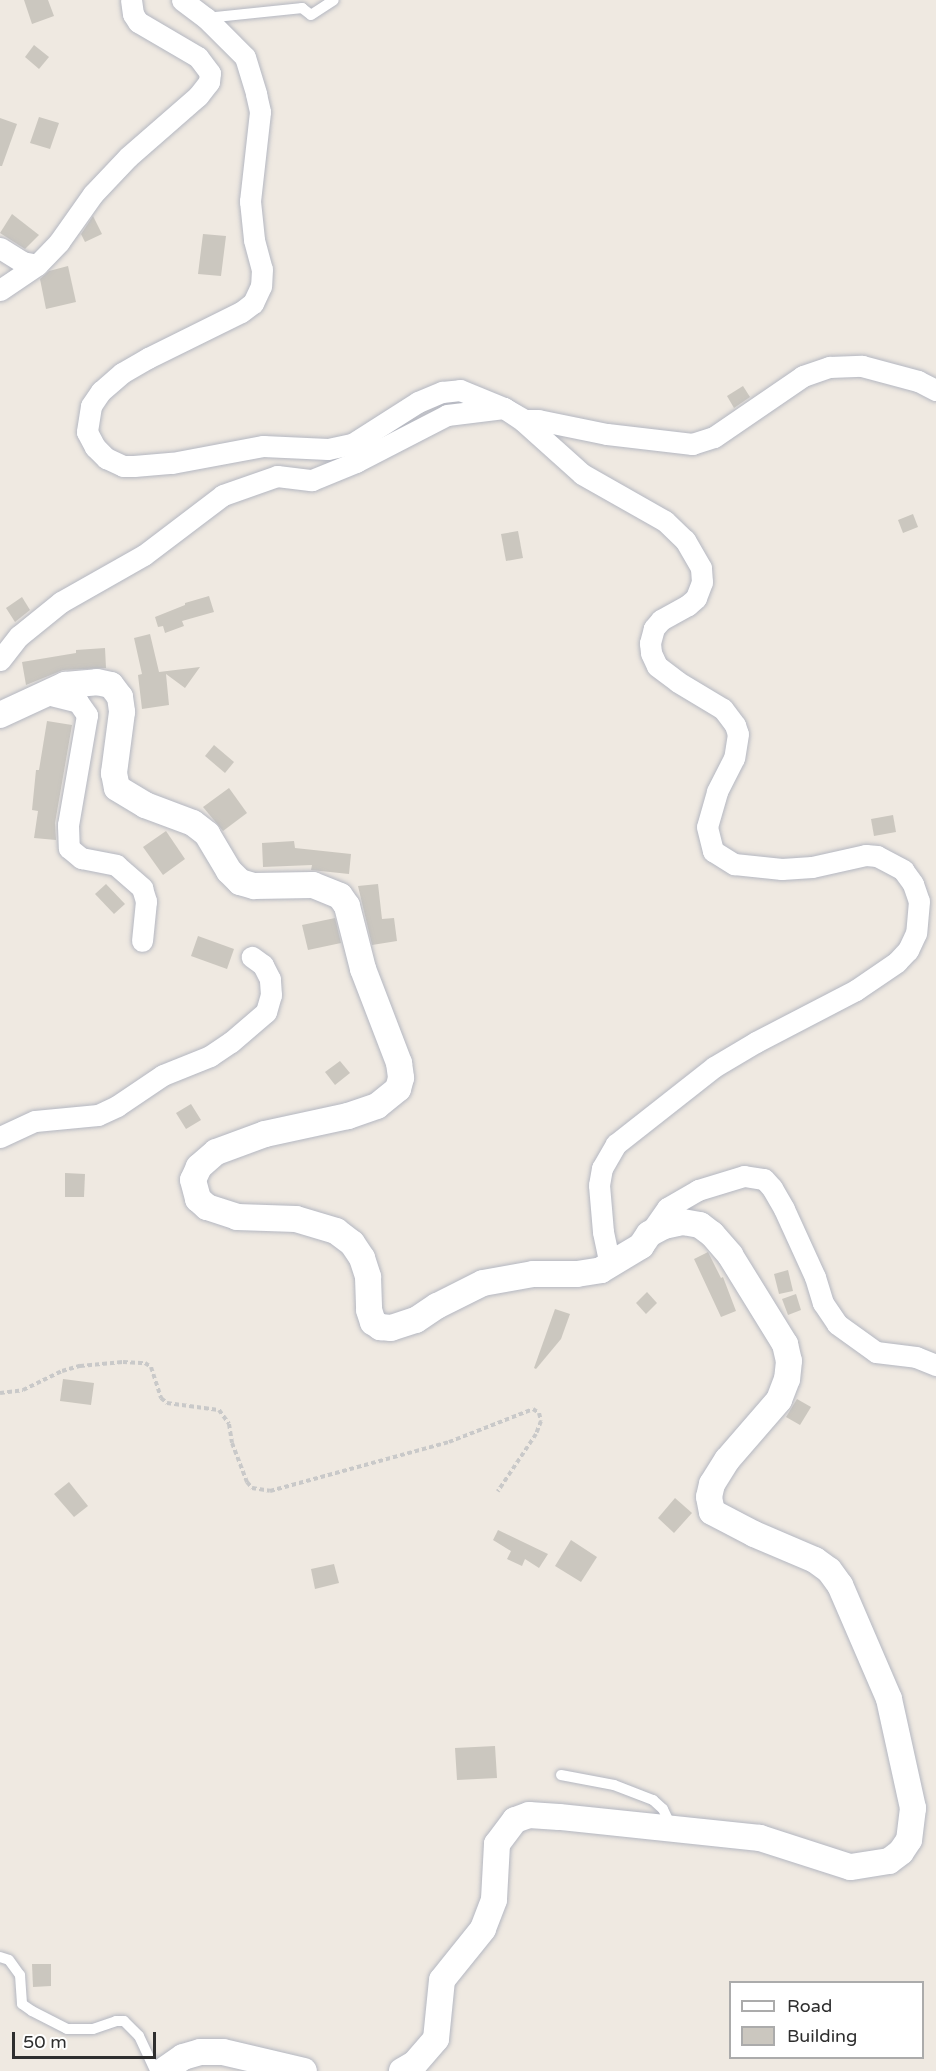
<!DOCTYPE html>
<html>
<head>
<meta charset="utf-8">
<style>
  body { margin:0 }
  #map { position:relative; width:936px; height:2071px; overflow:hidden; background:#efe9e1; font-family:"Varela Round",sans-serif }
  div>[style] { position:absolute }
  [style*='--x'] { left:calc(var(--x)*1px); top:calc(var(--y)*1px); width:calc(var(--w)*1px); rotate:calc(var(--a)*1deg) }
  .building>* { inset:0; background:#cbc7bf }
  .path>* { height:4px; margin-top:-2px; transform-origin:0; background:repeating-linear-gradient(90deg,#c9c9c9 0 4.5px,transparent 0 7.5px) }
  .roads { filter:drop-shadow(0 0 2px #b4b7c1) drop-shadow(0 0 2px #b4b7c1) }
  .service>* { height:10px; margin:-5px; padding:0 5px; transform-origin:5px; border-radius:5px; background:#fff }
  .minor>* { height:21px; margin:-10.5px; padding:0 10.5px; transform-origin:10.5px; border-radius:10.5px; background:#fff }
  .tertiary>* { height:26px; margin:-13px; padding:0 13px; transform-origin:13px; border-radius:13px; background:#fff }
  span { translate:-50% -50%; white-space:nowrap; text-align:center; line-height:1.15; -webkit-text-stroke:5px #fff; paint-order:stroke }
  .legend { position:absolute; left:729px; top:1981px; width:195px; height:78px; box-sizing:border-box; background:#fff; border:2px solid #ababab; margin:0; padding:8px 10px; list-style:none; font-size:18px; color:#2e2e2e }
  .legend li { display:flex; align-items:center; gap:12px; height:30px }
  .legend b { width:30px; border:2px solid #ababab }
  .scale { position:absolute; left:12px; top:2032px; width:144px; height:27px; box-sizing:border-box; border:3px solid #2e2e2e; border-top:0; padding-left:8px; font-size:18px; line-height:21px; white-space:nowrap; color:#2e2e2e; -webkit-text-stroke:4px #fff; paint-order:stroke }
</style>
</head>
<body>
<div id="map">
  <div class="building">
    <div style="clip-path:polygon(24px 0,48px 0,54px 16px,32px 24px)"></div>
    <div style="clip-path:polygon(34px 45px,49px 57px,39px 69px,25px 57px)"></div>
    <div style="clip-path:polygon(39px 117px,59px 123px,50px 149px,30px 143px)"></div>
    <div style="clip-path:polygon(0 118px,17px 124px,2px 166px,0 166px)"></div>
    <div style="clip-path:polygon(12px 214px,39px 235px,25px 249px,0 233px)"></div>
    <div style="clip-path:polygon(93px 216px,102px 234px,85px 242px,81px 234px)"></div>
    <div style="clip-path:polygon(203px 234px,226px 236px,221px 276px,198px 274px)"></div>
    <div style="clip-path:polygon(68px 266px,76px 302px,46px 309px,40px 279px,49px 271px)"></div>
    <div style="clip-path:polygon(743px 386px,750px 397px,734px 408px,727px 396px)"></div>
    <div style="clip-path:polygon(913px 514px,918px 527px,903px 533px,898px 520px)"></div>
    <div style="clip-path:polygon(518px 531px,523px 558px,506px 561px,501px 534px)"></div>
    <div style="clip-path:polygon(209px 596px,214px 612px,182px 621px,184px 626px,165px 633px,163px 626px,158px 627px,155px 617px,185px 605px,185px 603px)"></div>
    <div style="clip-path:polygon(22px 597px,30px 610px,15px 622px,6px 608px)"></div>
    <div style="clip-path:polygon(150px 634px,159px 672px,200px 667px,185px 688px,166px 674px,169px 705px,142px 709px,138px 675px,142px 674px,134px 638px)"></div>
    <div style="clip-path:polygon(105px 648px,106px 668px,63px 670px,26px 685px,22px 662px,76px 653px,76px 650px)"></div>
    <div style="clip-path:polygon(47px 721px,72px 725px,55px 823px,56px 840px,34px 838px,38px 811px,32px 810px,36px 770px,39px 770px)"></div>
    <div style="clip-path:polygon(214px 745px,234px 762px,225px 773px,205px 756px)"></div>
    <div style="clip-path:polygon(229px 788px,247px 813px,223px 831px,203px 807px)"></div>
    <div style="clip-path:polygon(893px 815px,896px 832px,874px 836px,871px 819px)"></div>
    <div style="clip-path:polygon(166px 831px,185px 859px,163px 875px,143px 847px)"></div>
    <div style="clip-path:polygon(294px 841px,295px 848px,351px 854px,349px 874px,311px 870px,312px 865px,263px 867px,262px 843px)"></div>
    <div style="clip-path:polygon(106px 884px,125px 904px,114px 914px,95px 894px)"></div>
    <div style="clip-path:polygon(378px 884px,382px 919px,394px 918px,397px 941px,372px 945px,358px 886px)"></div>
    <div style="clip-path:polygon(335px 918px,341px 943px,308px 950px,302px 925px)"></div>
    <div style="clip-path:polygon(198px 936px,234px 949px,227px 969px,191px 956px)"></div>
    <div style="clip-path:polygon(340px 1061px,350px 1073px,335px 1085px,325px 1072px)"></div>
    <div style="clip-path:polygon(191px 1104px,201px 1120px,186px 1129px,176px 1113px)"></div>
    <div style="clip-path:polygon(65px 1173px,85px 1174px,84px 1197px,65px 1197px)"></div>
    <div style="clip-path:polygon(708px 1252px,721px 1278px,723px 1277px,736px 1311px,721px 1317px,694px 1259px)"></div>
    <div style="clip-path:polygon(788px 1270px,793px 1291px,779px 1294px,774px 1274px)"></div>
    <div style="clip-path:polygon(647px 1292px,657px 1303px,646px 1314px,636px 1303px)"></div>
    <div style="clip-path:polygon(796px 1294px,801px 1310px,788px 1315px,782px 1299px)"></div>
    <div style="clip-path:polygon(555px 1309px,570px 1314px,561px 1339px,536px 1369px,534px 1368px)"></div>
    <div style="clip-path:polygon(63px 1379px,94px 1383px,91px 1405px,60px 1401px)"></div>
    <div style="clip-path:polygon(797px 1399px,811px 1407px,800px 1425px,786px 1417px)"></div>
    <div style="clip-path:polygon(69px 1482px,88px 1506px,74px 1517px,54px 1494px)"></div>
    <div style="clip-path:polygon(675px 1498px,692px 1513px,674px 1533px,658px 1518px)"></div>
    <div style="clip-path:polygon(498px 1530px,548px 1554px,539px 1568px,525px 1559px,522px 1566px,507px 1559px,511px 1551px,493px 1540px)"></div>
    <div style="clip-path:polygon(571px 1540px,597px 1557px,581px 1582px,555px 1566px)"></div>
    <div style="clip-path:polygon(334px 1564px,339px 1583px,315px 1589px,311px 1569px)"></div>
    <div style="clip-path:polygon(495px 1746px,497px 1778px,457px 1780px,455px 1748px)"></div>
    <div style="clip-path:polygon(32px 1964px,51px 1964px,51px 1986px,33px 1987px)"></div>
  </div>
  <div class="path">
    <div style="--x:0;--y:1393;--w:23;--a:-7"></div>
    <div style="--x:23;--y:1390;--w:43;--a:-26"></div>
    <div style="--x:62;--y:1371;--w:19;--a:-16"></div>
    <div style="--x:80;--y:1366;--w:43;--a:-5.3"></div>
    <div style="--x:123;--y:1362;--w:22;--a:3"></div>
    <div style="--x:145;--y:1363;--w:7;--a:34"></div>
    <div style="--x:151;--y:1367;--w:33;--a:72"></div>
    <div style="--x:161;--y:1398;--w:8;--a:40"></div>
    <div style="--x:167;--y:1403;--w:52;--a:7.7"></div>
    <div style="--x:219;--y:1410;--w:17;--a:54"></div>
    <div style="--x:229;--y:1424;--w:19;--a:81"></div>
    <div style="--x:232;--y:1443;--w:42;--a:69"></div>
    <div style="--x:247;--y:1482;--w:8;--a:50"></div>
    <div style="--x:252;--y:1488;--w:18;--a:9"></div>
    <div style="--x:270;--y:1491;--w:186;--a:-15.3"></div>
    <div style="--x:449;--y:1442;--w:90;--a:-21.4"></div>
    <div style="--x:533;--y:1409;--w:7;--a:34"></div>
    <div style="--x:539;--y:1413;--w:8;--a:76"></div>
    <div style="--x:541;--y:1421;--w:14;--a:111"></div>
    <div style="--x:536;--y:1434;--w:69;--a:123.7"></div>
  </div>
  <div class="roads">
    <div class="service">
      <div style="--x:206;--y:18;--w:97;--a:-5.9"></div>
      <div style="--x:302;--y:8;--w:11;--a:38"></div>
      <div style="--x:311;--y:15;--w:27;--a:-33"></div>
      <div style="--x:561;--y:1775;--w:54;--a:10.7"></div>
      <div style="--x:614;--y:1785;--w:42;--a:21"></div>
      <div style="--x:653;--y:1800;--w:13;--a:42"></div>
      <div style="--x:663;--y:1809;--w:21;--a:65"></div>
      <div style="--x:0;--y:1957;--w:9;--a:18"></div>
      <div style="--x:9;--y:1960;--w:19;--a:54"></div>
      <div style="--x:20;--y:1975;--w:29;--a:86"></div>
      <div style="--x:22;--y:2004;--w:12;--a:35"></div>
      <div style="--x:32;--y:2011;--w:39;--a:27"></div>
      <div style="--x:67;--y:2029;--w:26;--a:0"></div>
      <div style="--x:93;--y:2029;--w:24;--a:-19"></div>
      <div style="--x:116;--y:2021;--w:8;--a:0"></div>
      <div style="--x:124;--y:2021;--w:21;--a:45"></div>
      <div style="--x:139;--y:2036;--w:38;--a:65"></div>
    </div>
    <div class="minor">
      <div style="--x:182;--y:0;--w:30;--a:37"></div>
      <div style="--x:206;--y:18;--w:55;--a:45"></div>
      <div style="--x:245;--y:57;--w:39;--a:73"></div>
      <div style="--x:256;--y:94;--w:18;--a:77"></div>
      <div style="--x:260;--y:112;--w:90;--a:96.4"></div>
      <div style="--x:250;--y:201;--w:39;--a:84"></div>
      <div style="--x:254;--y:240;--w:30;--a:75"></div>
      <div style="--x:262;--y:269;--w:17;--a:93"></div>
      <div style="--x:261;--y:286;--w:19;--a:115"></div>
      <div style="--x:253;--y:303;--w:15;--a:143"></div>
      <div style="--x:241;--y:312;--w:104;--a:153.7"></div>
      <div style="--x:148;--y:358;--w:30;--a:150"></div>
      <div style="--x:122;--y:373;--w:28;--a:139"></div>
      <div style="--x:101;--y:391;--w:18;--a:124"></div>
      <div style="--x:91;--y:406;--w:26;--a:99"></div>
      <div style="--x:87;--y:432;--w:17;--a:62"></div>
      <div style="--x:95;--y:447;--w:16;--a:45"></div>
      <div style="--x:106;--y:458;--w:19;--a:25"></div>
      <div style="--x:123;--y:466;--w:11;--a:0"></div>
      <div style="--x:134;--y:466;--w:38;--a:-5"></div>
      <div style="--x:172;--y:463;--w:93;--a:-10.6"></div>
      <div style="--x:263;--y:446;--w:65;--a:2.6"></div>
      <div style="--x:328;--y:449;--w:25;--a:-12"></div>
      <div style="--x:352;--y:444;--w:78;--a:-32.5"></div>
      <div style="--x:418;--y:402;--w:26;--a:-23"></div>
      <div style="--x:442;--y:392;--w:18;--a:-6"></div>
      <div style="--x:460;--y:390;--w:48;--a:22.2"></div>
      <div style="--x:504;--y:408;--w:23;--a:34"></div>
      <div style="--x:523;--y:421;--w:79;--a:41.9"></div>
      <div style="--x:582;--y:474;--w:95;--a:29.5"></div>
      <div style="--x:665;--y:521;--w:28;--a:44"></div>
      <div style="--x:685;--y:540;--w:32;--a:60"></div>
      <div style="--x:701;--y:568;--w:14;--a:86"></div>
      <div style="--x:702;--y:582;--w:17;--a:111"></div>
      <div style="--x:696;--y:598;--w:11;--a:139"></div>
      <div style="--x:688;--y:605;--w:31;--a:151"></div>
      <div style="--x:661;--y:620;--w:11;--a:131"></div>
      <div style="--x:654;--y:628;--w:16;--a:105"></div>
      <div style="--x:650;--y:643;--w:10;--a:84"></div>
      <div style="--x:651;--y:653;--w:14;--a:65"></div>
      <div style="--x:657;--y:666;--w:26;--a:37"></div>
      <div style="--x:678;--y:682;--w:52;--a:31"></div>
      <div style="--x:723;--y:709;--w:20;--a:53"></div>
      <div style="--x:735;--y:725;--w:9;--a:72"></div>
      <div style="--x:738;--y:734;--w:24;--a:99"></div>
      <div style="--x:734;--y:758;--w:38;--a:117"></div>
      <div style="--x:717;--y:792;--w:36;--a:106"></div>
      <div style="--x:707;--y:827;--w:25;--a:76"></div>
      <div style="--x:713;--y:851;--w:25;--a:32"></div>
      <div style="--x:734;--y:864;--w:48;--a:5.9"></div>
      <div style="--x:782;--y:869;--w:30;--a:-4"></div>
      <div style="--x:812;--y:867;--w:55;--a:-12.5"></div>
      <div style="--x:866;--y:855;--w:11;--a:5"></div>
      <div style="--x:877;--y:856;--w:30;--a:28"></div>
      <div style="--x:903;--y:870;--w:17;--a:54"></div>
      <div style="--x:913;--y:884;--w:18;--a:71"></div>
      <div style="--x:919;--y:901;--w:32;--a:95"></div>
      <div style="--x:916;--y:933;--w:19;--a:115"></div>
      <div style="--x:908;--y:950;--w:16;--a:133"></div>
      <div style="--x:897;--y:962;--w:50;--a:145.7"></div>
      <div style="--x:856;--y:990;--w:113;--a:152.5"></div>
      <div style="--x:756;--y:1042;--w:49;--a:149.2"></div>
      <div style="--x:714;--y:1067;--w:125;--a:141.8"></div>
      <div style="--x:616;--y:1144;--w:28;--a:120"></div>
      <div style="--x:602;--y:1168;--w:17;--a:100"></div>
      <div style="--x:599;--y:1185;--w:47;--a:85.1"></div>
      <div style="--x:603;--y:1232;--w:34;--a:78"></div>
      <div style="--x:0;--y:248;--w:26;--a:32"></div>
      <div style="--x:22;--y:262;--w:15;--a:11"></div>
      <div style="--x:0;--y:290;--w:45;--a:-34"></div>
      <div style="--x:37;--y:265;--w:32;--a:-46"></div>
      <div style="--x:59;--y:242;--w:59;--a:-54.7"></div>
      <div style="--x:93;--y:194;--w:51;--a:-46.6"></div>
      <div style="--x:128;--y:157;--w:93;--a:-41.1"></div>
      <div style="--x:198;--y:96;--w:18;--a:-52"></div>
      <div style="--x:209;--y:82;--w:9;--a:-84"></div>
      <div style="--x:210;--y:73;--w:20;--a:-127"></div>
      <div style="--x:198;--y:57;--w:69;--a:-149.7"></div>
      <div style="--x:138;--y:22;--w:9;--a:-122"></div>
      <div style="--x:133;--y:14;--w:14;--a:-98"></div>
      <div style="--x:0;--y:660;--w:31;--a:-52"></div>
      <div style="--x:19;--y:636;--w:54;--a:-39"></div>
      <div style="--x:61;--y:602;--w:95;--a:-29.5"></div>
      <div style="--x:144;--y:555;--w:99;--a:-37.2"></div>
      <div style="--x:223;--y:495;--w:57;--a:-19.4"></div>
      <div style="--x:277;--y:476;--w:35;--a:7"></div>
      <div style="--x:312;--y:480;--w:48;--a:-22.2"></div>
      <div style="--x:356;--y:462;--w:102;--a:-27.3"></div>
      <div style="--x:447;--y:415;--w:57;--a:-7"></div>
      <div style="--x:504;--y:408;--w:24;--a:30"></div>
      <div style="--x:525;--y:420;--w:13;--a:0"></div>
      <div style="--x:538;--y:420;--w:70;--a:11.5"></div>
      <div style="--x:607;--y:434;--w:86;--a:6.7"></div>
      <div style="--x:692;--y:444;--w:23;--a:-18"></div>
      <div style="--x:714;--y:437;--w:108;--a:-34.4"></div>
      <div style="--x:803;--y:376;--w:28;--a:-19"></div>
      <div style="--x:829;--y:367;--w:33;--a:-2"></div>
      <div style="--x:862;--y:366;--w:58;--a:15"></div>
      <div style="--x:918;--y:381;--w:20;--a:27"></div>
      <div style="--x:43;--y:693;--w:36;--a:14"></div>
      <div style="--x:78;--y:702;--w:16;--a:55"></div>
      <div style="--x:87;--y:715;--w:112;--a:99.8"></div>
      <div style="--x:68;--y:825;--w:23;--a:88"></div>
      <div style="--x:69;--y:848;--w:16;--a:40"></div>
      <div style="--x:81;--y:858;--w:36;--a:11"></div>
      <div style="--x:116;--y:865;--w:35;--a:41"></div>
      <div style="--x:142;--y:888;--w:14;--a:73"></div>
      <div style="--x:146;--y:901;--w:40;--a:95.7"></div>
      <div style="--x:0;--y:1137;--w:38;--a:-25"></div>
      <div style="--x:35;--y:1121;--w:63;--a:-5.4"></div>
      <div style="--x:98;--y:1115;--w:21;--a:-25"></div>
      <div style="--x:117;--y:1106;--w:55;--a:-34"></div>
      <div style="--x:163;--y:1075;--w:51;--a:-22"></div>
      <div style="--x:210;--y:1056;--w:25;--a:-34"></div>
      <div style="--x:231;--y:1042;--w:46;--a:-40.6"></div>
      <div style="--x:266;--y:1012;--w:18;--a:-74"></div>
      <div style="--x:271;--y:995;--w:16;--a:-94"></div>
      <div style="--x:270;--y:979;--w:16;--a:-117"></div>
      <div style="--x:263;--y:965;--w:14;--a:-144"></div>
      <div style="--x:649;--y:1234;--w:32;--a:-55"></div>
      <div style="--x:667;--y:1208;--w:36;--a:-30"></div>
      <div style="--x:698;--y:1190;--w:48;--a:-16.9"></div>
      <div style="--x:744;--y:1176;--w:20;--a:9"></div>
      <div style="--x:764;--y:1179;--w:12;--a:48"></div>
      <div style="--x:772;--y:1188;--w:24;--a:60"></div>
      <div style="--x:784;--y:1209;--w:75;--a:65.5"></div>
      <div style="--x:815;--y:1277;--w:27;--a:73"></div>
      <div style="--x:823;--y:1303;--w:25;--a:56"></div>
      <div style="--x:837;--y:1324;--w:48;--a:35.7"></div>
      <div style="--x:876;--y:1352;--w:40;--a:7.1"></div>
      <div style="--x:916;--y:1357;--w:22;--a:22"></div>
    </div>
    <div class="tertiary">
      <div style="--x:0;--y:715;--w:72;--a:-24.8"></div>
      <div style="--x:65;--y:685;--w:32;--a:-5"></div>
      <div style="--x:97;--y:682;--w:14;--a:12"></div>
      <div style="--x:111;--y:685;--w:15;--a:53"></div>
      <div style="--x:120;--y:697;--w:15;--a:82"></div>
      <div style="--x:122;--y:712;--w:62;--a:97.5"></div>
      <div style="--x:114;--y:773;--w:15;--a:79"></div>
      <div style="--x:117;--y:788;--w:33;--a:31"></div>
      <div style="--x:145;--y:805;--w:51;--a:20.6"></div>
      <div style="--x:193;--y:823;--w:18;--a:38"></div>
      <div style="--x:207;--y:834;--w:43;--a:59.3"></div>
      <div style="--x:229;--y:871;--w:16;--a:45"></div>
      <div style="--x:240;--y:882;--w:15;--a:16"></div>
      <div style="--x:254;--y:886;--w:59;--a:-1"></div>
      <div style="--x:313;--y:885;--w:29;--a:22"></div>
      <div style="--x:340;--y:896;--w:12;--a:55"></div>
      <div style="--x:347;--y:906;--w:65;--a:75.7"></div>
      <div style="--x:363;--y:969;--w:101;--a:69"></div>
      <div style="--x:399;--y:1063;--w:15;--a:82"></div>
      <div style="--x:401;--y:1078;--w:11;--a:105"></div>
      <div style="--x:398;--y:1089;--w:27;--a:141"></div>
      <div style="--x:377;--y:1106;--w:31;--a:161"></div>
      <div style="--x:348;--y:1116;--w:85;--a:167.8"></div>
      <div style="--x:265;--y:1134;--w:52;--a:159.8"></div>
      <div style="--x:216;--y:1152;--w:23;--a:139"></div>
      <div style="--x:199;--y:1167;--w:14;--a:115"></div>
      <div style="--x:193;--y:1180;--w:20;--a:75"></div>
      <div style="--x:198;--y:1199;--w:12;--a:42"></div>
      <div style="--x:207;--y:1207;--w:32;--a:18"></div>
      <div style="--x:237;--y:1217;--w:59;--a:1.9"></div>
      <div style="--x:296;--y:1219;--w:42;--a:16.7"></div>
      <div style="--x:336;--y:1231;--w:20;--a:37"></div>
      <div style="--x:352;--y:1243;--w:18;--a:56"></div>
      <div style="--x:362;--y:1258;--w:20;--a:72"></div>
      <div style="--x:368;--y:1277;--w:33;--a:88"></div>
      <div style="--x:369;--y:1310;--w:13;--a:72"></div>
      <div style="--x:373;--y:1322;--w:9;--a:36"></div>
      <div style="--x:380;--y:1327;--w:11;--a:5"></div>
      <div style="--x:391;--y:1328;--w:26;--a:-18"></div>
      <div style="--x:416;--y:1320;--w:25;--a:-34"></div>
      <div style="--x:437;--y:1306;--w:51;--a:-26.6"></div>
      <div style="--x:483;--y:1283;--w:51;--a:-10.2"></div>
      <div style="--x:533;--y:1274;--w:44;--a:0"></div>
      <div style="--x:577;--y:1274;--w:24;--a:-9"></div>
      <div style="--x:601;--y:1270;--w:47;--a:-31"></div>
      <div style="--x:641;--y:1246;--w:14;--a:-56"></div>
      <div style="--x:649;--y:1234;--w:17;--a:-28"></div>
      <div style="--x:664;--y:1226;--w:19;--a:-12"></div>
      <div style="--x:683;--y:1222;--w:17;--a:10"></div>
      <div style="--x:700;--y:1225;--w:15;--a:37"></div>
      <div style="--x:712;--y:1234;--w:28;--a:49"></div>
      <div style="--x:730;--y:1255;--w:105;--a:58.3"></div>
      <div style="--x:785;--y:1344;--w:17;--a:77"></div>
      <div style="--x:789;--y:1361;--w:18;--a:96"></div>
      <div style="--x:787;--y:1379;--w:22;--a:111"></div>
      <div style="--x:779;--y:1400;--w:79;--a:130.9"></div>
      <div style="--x:727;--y:1460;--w:28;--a:122"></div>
      <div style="--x:712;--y:1484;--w:13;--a:103"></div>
      <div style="--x:709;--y:1497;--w:15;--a:79"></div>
      <div style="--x:712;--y:1512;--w:47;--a:27.6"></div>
      <div style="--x:754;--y:1534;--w:66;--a:23.1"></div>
      <div style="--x:815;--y:1560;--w:17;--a:36"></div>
      <div style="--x:829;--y:1570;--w:19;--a:54"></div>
      <div style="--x:840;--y:1585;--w:124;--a:66.7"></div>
      <div style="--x:889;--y:1699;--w:112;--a:77.6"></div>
      <div style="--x:913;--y:1808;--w:32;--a:97"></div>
      <div style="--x:909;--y:1840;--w:14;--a:124"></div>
      <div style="--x:901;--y:1852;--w:15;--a:143"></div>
      <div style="--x:889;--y:1861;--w:39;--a:171"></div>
      <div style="--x:850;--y:1867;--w:95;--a:-162.1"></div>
      <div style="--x:760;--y:1838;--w:202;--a:-174"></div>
      <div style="--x:559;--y:1817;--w:30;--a:-176"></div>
      <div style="--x:529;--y:1815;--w:15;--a:160"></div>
      <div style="--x:515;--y:1820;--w:30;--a:127"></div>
      <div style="--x:497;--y:1844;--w:56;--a:93.1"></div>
      <div style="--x:494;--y:1900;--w:31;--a:111"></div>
      <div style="--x:483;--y:1929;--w:65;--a:128.8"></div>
      <div style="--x:442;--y:1980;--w:59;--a:95.8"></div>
      <div style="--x:436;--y:2039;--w:33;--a:131"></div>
      <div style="--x:414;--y:2064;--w:14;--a:150"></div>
      <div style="--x:163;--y:2071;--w:24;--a:-35"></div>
      <div style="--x:183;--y:2057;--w:18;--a:-16"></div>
      <div style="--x:200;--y:2052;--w:23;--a:0"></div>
      <div style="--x:223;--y:2052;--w:83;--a:13.2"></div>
    </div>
  </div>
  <ul class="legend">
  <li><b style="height:8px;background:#fff"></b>Road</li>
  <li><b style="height:16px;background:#cbc7bf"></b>Building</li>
  </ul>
  <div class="scale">50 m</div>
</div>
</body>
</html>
